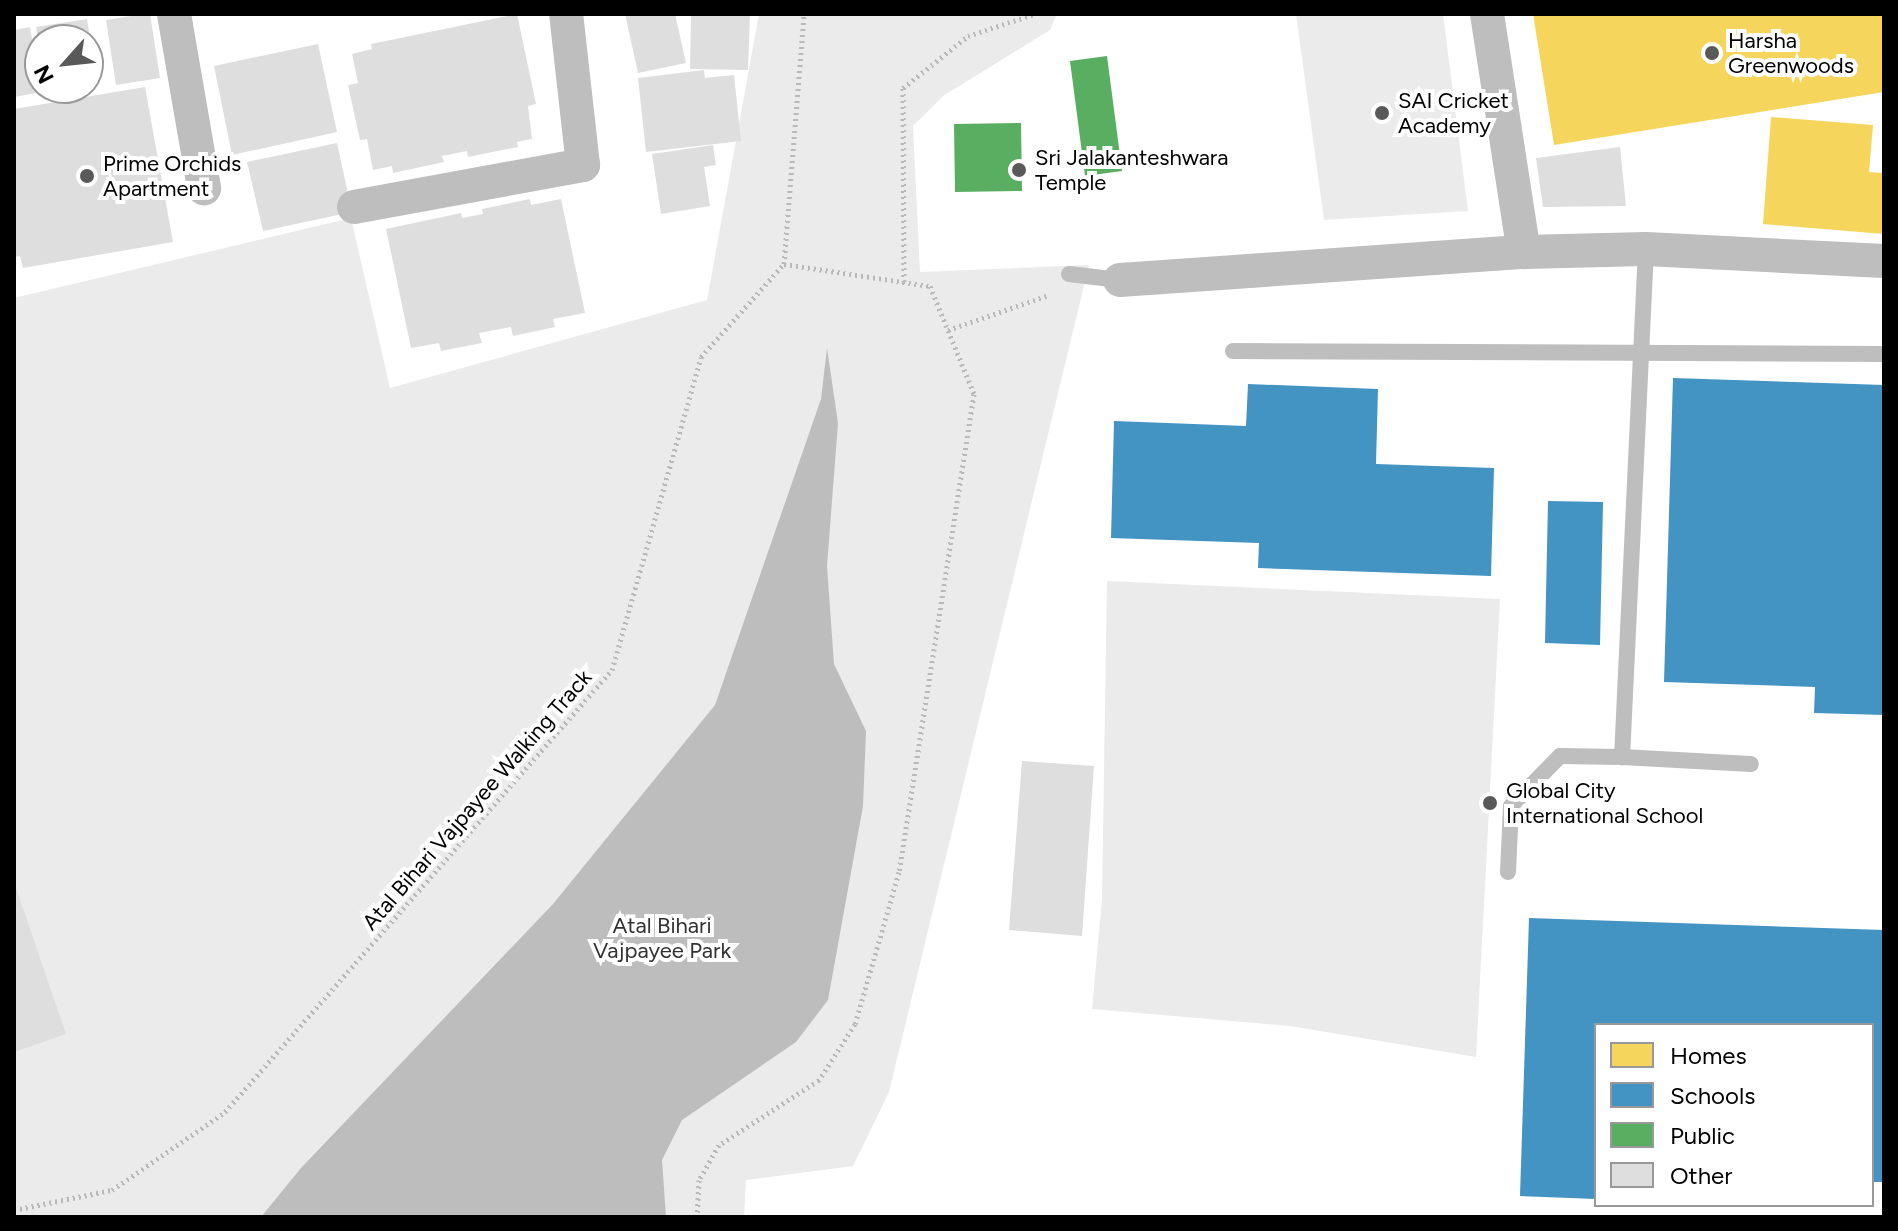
<!DOCTYPE html>
<html>
<head>
<meta charset="utf-8">
<style>
  body { margin:0 }
  #map { position:relative; width:1898px; height:1231px; overflow:hidden; background:#fff; font-family:Figtree,sans-serif }
  div>[style] { position:absolute }
  [style*='--x'] { left:calc(var(--x)*1px); top:calc(var(--y)*1px); width:calc(var(--w)*1px); rotate:calc(var(--a)*1deg) }
  .green>* { inset:0; background:#ebebeb }
  .water>* { inset:0; background:#bdbdbd }
  .homes>* { inset:0; background:#f6d55c }
  .schools>* { inset:0; background:#4393c3 }
  .public>* { inset:0; background:#5aae61 }
  .building>* { inset:0; background:#dedede }
  .path>* { height:5px; margin-top:-2.5px; transform-origin:0; background:repeating-linear-gradient(90deg,#b9b9b9 0 2px,transparent 0 6px) }
  .lane>* { height:16px; margin:-8px; padding:0 8px; transform-origin:8px; border-radius:8px; background:#bebebe }
  .street>* { height:34px; margin:-17px; padding:0 17px; transform-origin:17px; border-radius:17px; background:#bebebe }
  .dots>* { width:22px; height:22px; translate:-50% -50%; box-sizing:border-box; border:4px solid #fff; border-radius:50% }
  span { translate:-50% -50%; white-space:nowrap; text-align:center; line-height:1.15; -webkit-text-stroke:8px #fff; paint-order:stroke }
  .poi-label { font-size:22px; color:#000 }
  .left { translate:0 -50%; text-align:left }
  .street-label { font-size:22px; color:#000 }
  .park-label { font-size:22px; color:#313131 }
  .frame { position:absolute; inset:0; border:16px solid #000; pointer-events:none }
  .legend { position:absolute; left:1594px; top:1023px; width:280px; height:184px; box-sizing:border-box; background:#fff; border:2px solid #999; margin:0; padding:10px 14px; list-style:none; font-size:24px; color:#000 }
  .legend li { display:flex; align-items:center; gap:16px; height:40px }
  .legend b { width:40px; border:2px solid #999 }
  .north { position:absolute; left:24px; top:24px; width:80px; height:80px; box-sizing:border-box; background:#fff; border:2px solid #999; border-radius:50%; rotate:243deg; font-size:22px; font-weight:700; line-height:32px; text-align:center; color:#000 }
  .north::after { content:''; display:block; margin:auto; width:28px; height:36px; background:#595959; clip-path:polygon(50% 0,100% 100%,50% 72%,0 100%) }
</style>
</head>
<body>
<div id="map">
  <div class="green">
    <div style="clip-path:polygon(759px 14px,1057px 14px,1050px 30px,943px 96px,913px 126px,920px 272px,1089px 265px,889px 1092px,853px 1166px,746px 1180px,744px 1217px,14px 1217px,14px 298px,351px 218px,390px 388px,707px 300px)"></div>
    <div style="clip-path:polygon(1296px 14px,1443px 14px,1468px 211px,1324px 220px)"></div>
    <div style="clip-path:polygon(1107px 581px,1500px 599px,1476px 1057px,1290px 1026px,1092px 1009px,1102px 899px)"></div>
  </div>
  <div class="water">
    <div style="clip-path:polygon(827px 348px,838px 423px,827px 566px,834px 664px,866px 731px,863px 806px,828px 1000px,796px 1042px,682px 1120px,662px 1160px,666px 1217px,261px 1217px,301px 1168px,553px 904px,715px 705px,821px 399px)"></div>
  </div>
  <div class="homes">
    <div style="clip-path:polygon(1533px 14px,1884px 14px,1884px 92px,1554px 145px)"></div>
    <div style="clip-path:polygon(1771px 117px,1873px 125px,1869px 172px,1884px 173px,1884px 234px,1763px 224px)"></div>
  </div>
  <div class="schools">
    <div style="clip-path:polygon(1673px 378px,1884px 385px,1884px 715px,1814px 713px,1815px 687px,1664px 682px)"></div>
    <div style="clip-path:polygon(1248px 384px,1378px 389px,1376px 464px,1494px 468px,1491px 576px,1258px 568px,1259px 543px,1111px 538px,1114px 421px,1246px 426px)"></div>
    <div style="clip-path:polygon(1548px 501px,1603px 502px,1600px 645px,1545px 643px)"></div>
    <div style="clip-path:polygon(1529px 918px,1884px 930px,1884px 1182px,1872px 1182px,1872px 1025px,1596px 1025px,1596px 1199px,1520px 1196px)"></div>
  </div>
  <div class="public">
    <div style="clip-path:polygon(1107px 56px,1122px 171px,1085px 176px,1070px 61px)"></div>
    <div style="clip-path:polygon(1021px 123px,1022px 191px,955px 192px,954px 124px)"></div>
  </div>
  <div class="building">
    <div style="clip-path:polygon(143px 14px,150px 14px,160px 78px,116px 85px,106px 20px)"></div>
    <div style="clip-path:polygon(517px 14px,536px 104px,528px 106px,532px 139px,517px 142px,518px 147px,468px 157px,467px 151px,442px 156px,444px 162px,393px 173px,392px 166px,373px 170px,367px 139px,360px 140px,348px 85px,358px 83px,352px 54px,372px 49px,371px 44px)"></div>
    <div style="clip-path:polygon(625px 14px,675px 14px,686px 63px,638px 73px)"></div>
    <div style="clip-path:polygon(691px 14px,750px 14px,748px 70px,690px 69px)"></div>
    <div style="clip-path:polygon(87px 19px,97px 81px,88px 82px,88px 40px,38px 40px,36px 27px)"></div>
    <div style="clip-path:polygon(30px 27px,41px 92px,14px 97px,14px 30px)"></div>
    <div style="clip-path:polygon(318px 44px,337px 132px,232px 155px,214px 66px)"></div>
    <div style="clip-path:polygon(704px 70px,705px 78px,734px 75px,741px 141px,646px 152px,638px 78px)"></div>
    <div style="clip-path:polygon(145px 87px,173px 242px,23px 268px,20px 256px,14px 257px,14px 109px)"></div>
    <div style="clip-path:polygon(337px 143px,352px 212px,263px 231px,247px 162px)"></div>
    <div style="clip-path:polygon(713px 145px,716px 165px,704px 167px,710px 206px,661px 214px,652px 154px)"></div>
    <div style="clip-path:polygon(1620px 147px,1626px 206px,1543px 207px,1536px 158px)"></div>
    <div style="clip-path:polygon(530px 199px,531px 205px,561px 199px,585px 313px,553px 319px,555px 327px,513px 336px,511px 327px,479px 333px,482px 343px,441px 351px,439px 343px,411px 348px,386px 229px,461px 213px,462px 218px,483px 214px,482px 209px)"></div>
    <div style="clip-path:polygon(1022px 761px,1094px 766px,1082px 936px,1009px 930px)"></div>
    <div style="clip-path:polygon(14px 882px,66px 1034px,14px 1052px)"></div>
  </div>
  <div class="path">
    <div style="--x:784;--y:264;--w:251;--a:-85.4"></div>
    <div style="--x:904;--y:282;--w:194;--a:-90.3"></div>
    <div style="--x:903;--y:88;--w:83;--a:-38.7"></div>
    <div style="--x:968;--y:36;--w:70;--a:-18.4"></div>
    <div style="--x:948;--y:330;--w:107;--a:-19.1"></div>
    <div style="--x:14;--y:1210;--w:100;--a:-11.5"></div>
    <div style="--x:112;--y:1190;--w:137;--a:-34.6"></div>
    <div style="--x:225;--y:1112;--w:587;--a:-48.8"></div>
    <div style="--x:612;--y:670;--w:325;--a:-74.1"></div>
    <div style="--x:701;--y:357;--w:125;--a:-48.3"></div>
    <div style="--x:784;--y:264;--w:148;--a:8.6"></div>
    <div style="--x:930;--y:286;--w:117;--a:67.8"></div>
    <div style="--x:974;--y:394;--w:484;--a:98.9"></div>
    <div style="--x:899;--y:872;--w:158;--a:106.1"></div>
    <div style="--x:855;--y:1024;--w:67;--a:122.7"></div>
    <div style="--x:819;--y:1080;--w:119;--a:147"></div>
    <div style="--x:719;--y:1145;--w:40;--a:119.7"></div>
    <div style="--x:699;--y:1180;--w:37;--a:93"></div>
  </div>
  <div class="lane">
    <div style="--x:1646;--y:249;--w:509;--a:92.7"></div>
    <div style="--x:1622;--y:757;--w:129;--a:3.1"></div>
    <div style="--x:1069;--y:274;--w:51;--a:6.7"></div>
    <div style="--x:1233;--y:351;--w:651;--a:0.26"></div>
    <div style="--x:1508;--y:872;--w:66;--a:-87.4"></div>
    <div style="--x:1511;--y:806;--w:70;--a:-45.6"></div>
    <div style="--x:1560;--y:756;--w:62;--a:0.9"></div>
  </div>
  <div class="street">
    <div style="--x:174;--y:14;--w:177;--a:80.2"></div>
    <div style="--x:1487;--y:14;--w:241;--a:81.2"></div>
    <div style="--x:354;--y:207;--w:233;--a:-10.4"></div>
    <div style="--x:583;--y:165;--w:152;--a:-96.4"></div>
    <div style="--x:1120;--y:280;--w:405;--a:-4"></div>
    <div style="--x:1524;--y:252;--w:122;--a:-1.4"></div>
    <div style="--x:1646;--y:249;--w:238;--a:2.9"></div>
  </div>
  <div class="dots">
    <div style="left:1712px;top:53px;background:#595959"></div>
    <div style="left:1382px;top:113px;background:#595959"></div>
    <div style="left:1019px;top:170px;background:#595959"></div>
    <div style="left:87px;top:176px;background:#595959"></div>
    <div style="left:1490px;top:803px;background:#595959"></div>
  </div>
  <div class="poi-label">
    <span class="left" style="left:1728px;top:53px">Harsha<br>Greenwoods</span>
    <span class="left" style="left:1398px;top:113px">SAI Cricket<br>Academy</span>
    <span class="left" style="left:1035px;top:170px">Sri Jalakanteshwara<br>Temple</span>
    <span class="left" style="left:103px;top:176px">Prime Orchids<br>Apartment</span>
    <span class="left" style="left:1506px;top:803px">Global City<br>International School</span>
  </div>
  <div class="street-label">
    <span style="left:477px;top:800px;rotate:-49deg">Atal Bihari Vajpayee Walking Track</span>
  </div>
  <div class="park-label">
    <span style="left:662px;top:938px">Atal Bihari<br>Vajpayee Park</span>
  </div>
  <div class="frame"></div>
  <ul class="legend">
  <li><b style="height:22px;background:#f6d55c"></b>Homes</li>
  <li><b style="height:22px;background:#4393c3"></b>Schools</li>
  <li><b style="height:22px;background:#5aae61"></b>Public</li>
  <li><b style="height:22px;background:#dedede"></b>Other</li>
  </ul>
  <div class="north">N</div>
</div>
</body>
</html>
